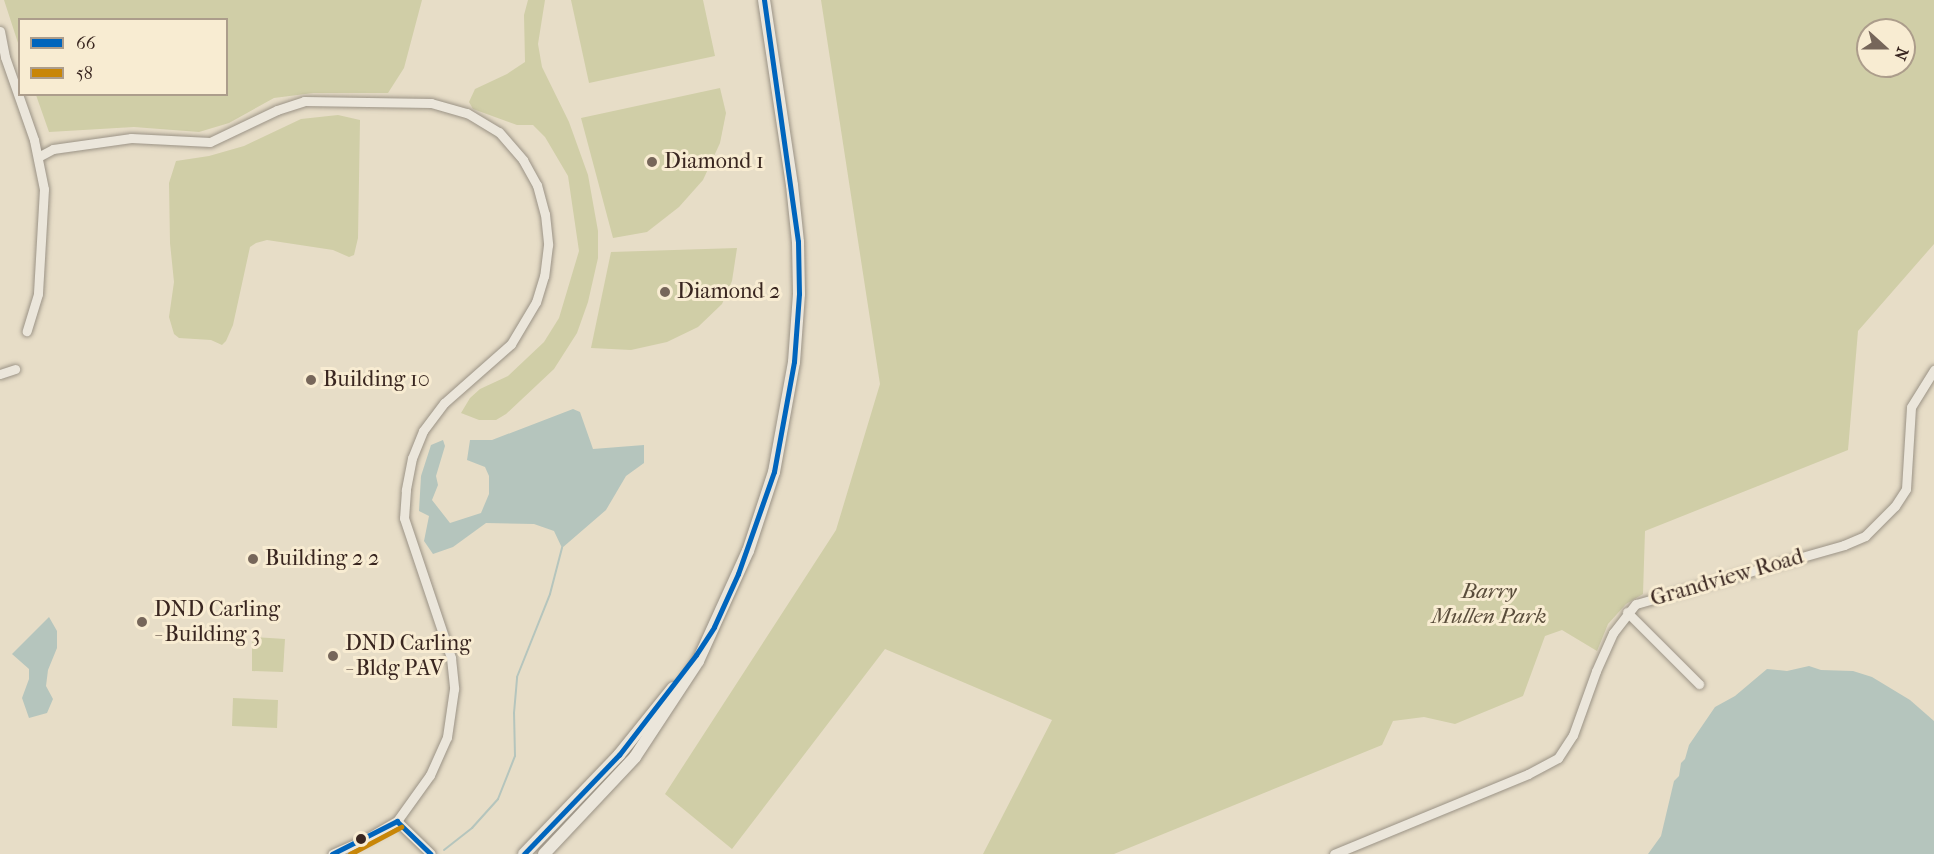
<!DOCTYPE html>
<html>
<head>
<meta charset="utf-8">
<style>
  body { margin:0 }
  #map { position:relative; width:1934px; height:854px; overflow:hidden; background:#e7ddc7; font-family:"IM FELL French Canon",serif }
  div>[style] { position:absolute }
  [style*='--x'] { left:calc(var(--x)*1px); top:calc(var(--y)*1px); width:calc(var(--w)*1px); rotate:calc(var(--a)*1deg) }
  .green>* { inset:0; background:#d0cea7 }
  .water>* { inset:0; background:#b5c5bd }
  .stream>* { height:2px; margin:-1px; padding:0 1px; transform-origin:1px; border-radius:1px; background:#b5c5bd }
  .roads { filter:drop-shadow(0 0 2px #9b9386) drop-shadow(0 0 2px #9b9386) }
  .street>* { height:9px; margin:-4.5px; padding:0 4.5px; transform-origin:4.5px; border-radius:4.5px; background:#ebe6db }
  .secondary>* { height:12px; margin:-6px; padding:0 6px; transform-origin:6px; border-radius:6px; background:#ebe6db }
  .bus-1>* { height:4.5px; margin:-2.25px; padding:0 2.25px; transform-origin:2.25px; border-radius:2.25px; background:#0065bd }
  .bus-2>* { height:4.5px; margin:-2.25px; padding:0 2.25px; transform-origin:2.25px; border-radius:2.25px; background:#c88608 }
  .dots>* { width:16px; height:16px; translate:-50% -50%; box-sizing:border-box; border:3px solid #f8ecd2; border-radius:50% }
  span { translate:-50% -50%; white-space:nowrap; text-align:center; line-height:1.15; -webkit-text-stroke:6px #f8ecd2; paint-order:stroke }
  .poi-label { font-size:22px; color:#392620 }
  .left { translate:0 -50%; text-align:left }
  .street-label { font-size:22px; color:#392620 }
  .park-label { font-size:22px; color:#5a4d3b; font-style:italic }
  .legend { position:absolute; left:18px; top:18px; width:210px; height:78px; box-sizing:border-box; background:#f8ecd2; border:2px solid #ac9d8b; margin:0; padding:8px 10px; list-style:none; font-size:18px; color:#392620 }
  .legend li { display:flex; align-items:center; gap:12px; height:30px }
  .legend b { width:30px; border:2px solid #ac9d8b }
  .north { position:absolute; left:1856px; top:18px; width:60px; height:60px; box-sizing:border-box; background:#f8ecd2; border:2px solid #ac9d8b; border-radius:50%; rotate:111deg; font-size:16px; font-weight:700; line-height:24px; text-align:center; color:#392620 }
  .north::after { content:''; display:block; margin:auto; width:21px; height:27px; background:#76665a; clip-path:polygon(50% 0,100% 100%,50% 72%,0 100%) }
</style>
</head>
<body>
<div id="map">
  <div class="green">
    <div style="clip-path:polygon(4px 0,422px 0,404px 68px,388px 93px,313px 93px,274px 98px,229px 123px,199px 132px,134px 127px,49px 132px,36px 95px,226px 94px,226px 20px,20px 20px,19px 46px)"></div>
    <div style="clip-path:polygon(528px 0,545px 0,538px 44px,542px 67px,569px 122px,588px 175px,598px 231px,598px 258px,588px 302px,577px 333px,554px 369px,506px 414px,496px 420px,479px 420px,461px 413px,470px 398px,480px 389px,508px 376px,544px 342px,559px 318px,579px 251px,568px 176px,545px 137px,533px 125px,517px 125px,473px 109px,469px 102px,475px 89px,507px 74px,525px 62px,524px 15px)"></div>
    <div style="clip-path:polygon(571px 0,703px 0,715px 56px,589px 83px)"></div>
    <div style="clip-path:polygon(evenodd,821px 0,1934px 0,1934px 244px,1858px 331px,1848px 450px,1645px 531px,1643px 594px,1626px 604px,1608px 624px,1597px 651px,1562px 630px,1545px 636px,1523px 696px,1455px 724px,1424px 717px,1393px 721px,1382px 745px,1114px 854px,983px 854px,1052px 720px,885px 649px,732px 849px,665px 794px,836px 530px,880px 384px,821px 0,1868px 30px,1904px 30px,1904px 66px,1868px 66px,1868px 30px)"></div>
    <div style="clip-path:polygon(720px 88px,726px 113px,720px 143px,703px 180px,679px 207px,647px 232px,613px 238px,581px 118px)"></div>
    <div style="clip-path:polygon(338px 115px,360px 120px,358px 238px,354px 255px,349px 257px,333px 250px,267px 240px,256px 243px,250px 247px,233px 325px,226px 341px,222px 345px,211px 340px,179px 338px,174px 334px,169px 317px,174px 282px,170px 243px,169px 183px,176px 161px,209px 156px,244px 146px,301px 119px)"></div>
    <div style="clip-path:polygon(737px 248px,732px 281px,722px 304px,698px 327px,667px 342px,631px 350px,591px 348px,611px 252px)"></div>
    <div style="clip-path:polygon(252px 637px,285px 639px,283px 672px,252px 671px)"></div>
    <div style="clip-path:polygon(233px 698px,278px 700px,277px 728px,232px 726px)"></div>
  </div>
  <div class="water">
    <div style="clip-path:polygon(573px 409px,580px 412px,593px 449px,644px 445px,644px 463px,626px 476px,606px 510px,562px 548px,554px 531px,534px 524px,486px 523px,453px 547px,433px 554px,424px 541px,429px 516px,419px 511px,421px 476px,431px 445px,443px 440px,445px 446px,436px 476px,438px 485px,432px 500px,450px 523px,481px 513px,489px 494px,489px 476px,485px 467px,467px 460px,470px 440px,492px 440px)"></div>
    <div style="clip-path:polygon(49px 617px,57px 631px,57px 648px,48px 670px,46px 686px,53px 699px,47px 713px,29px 718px,22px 698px,29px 679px,29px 669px,12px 654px)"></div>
    <div style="clip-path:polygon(1809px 666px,1821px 670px,1853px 671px,1872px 677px,1910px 700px,1934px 721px,1934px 854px,1648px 854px,1661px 836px,1674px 781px,1679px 776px,1681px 763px,1685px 759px,1689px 745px,1715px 707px,1735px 696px,1767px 669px,1787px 671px)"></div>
  </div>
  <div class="stream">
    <div style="--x:444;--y:850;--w:36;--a:-38"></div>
    <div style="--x:472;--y:828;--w:39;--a:-48"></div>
    <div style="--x:498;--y:799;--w:46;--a:-68.4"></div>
    <div style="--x:515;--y:756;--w:43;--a:-91.3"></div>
    <div style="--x:514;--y:713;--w:36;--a:-85"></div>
    <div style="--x:517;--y:677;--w:89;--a:-68.3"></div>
    <div style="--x:550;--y:594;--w:48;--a:-75.4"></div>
  </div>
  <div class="roads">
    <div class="street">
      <div style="--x:0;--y:31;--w:26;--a:79"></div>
      <div style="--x:5;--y:57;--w:88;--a:70.7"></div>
      <div style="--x:34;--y:140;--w:50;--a:78.5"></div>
      <div style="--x:44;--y:189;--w:105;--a:93.3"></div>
      <div style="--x:38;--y:294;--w:39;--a:107"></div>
      <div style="--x:38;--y:157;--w:17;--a:-28"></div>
      <div style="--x:53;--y:149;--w:79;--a:-8"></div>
      <div style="--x:131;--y:138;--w:79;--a:2.9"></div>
      <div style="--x:210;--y:142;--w:74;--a:-25.5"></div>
      <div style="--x:277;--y:110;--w:28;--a:-18"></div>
      <div style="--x:304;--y:101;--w:127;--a:0.9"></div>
      <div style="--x:431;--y:103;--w:37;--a:16"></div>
      <div style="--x:467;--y:113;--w:37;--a:31"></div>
      <div style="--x:499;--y:132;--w:37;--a:49"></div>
      <div style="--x:523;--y:160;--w:29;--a:61"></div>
      <div style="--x:537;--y:185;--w:30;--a:75"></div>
      <div style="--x:545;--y:214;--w:31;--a:84"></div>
      <div style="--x:548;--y:245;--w:31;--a:97"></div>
      <div style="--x:544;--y:276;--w:27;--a:107"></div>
      <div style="--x:536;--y:302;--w:49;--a:120.8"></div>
      <div style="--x:511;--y:344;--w:89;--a:138.6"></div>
      <div style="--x:444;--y:403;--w:35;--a:127"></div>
      <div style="--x:423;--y:431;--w:29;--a:112"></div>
      <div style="--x:412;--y:458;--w:33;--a:101"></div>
      <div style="--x:406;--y:490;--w:28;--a:94"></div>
      <div style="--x:404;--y:518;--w:148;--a:71.4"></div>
      <div style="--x:451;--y:658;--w:31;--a:84"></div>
      <div style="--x:454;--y:689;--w:49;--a:98.3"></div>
      <div style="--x:447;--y:737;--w:42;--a:114.1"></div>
      <div style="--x:430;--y:775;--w:57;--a:125.7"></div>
      <div style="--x:397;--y:821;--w:34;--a:150"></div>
      <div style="--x:368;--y:838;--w:39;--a:156"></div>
      <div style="--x:0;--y:374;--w:16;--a:-18"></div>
      <div style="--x:1627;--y:612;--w:102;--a:45"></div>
      <div style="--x:397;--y:821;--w:47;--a:44.1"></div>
      <div style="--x:1334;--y:854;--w:210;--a:-22.4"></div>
      <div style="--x:1528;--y:774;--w:34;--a:-28"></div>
      <div style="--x:1558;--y:758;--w:27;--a:-57"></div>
      <div style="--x:1573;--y:735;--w:68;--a:-70.2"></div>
      <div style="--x:1596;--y:671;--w:42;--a:-65.9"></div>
      <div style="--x:1613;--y:633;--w:37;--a:-52"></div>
      <div style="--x:1636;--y:604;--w:216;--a:-15.8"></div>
      <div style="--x:1844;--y:545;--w:23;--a:-23"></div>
      <div style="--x:1865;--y:536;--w:42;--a:-45"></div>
      <div style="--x:1895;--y:506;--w:20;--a:-57"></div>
      <div style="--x:1906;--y:489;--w:82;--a:-86.5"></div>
      <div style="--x:1911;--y:407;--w:44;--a:-58.1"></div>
    </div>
    <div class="secondary">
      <div style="--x:524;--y:854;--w:137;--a:-46.2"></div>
      <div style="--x:619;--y:755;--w:86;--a:-51.1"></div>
      <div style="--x:544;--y:854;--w:133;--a:-46.8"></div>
      <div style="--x:635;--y:757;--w:115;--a:-56.7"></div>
      <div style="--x:698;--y:661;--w:121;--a:-65.6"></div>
      <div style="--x:748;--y:551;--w:83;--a:-71.8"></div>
      <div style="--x:774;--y:472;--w:112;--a:-79.7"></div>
      <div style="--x:794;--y:362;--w:68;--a:-85.8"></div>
      <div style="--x:799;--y:294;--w:52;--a:-91.1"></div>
      <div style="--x:798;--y:242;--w:57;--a:-96"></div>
      <div style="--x:792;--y:185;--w:187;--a:-98.6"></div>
    </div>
  </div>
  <div class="bus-1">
    <div style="--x:397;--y:821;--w:47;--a:44.1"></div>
    <div style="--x:332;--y:854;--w:73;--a:-26.9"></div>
    <div style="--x:524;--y:854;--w:137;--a:-46.2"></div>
    <div style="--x:619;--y:755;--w:126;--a:-52.4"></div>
    <div style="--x:696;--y:655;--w:33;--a:-57"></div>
    <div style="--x:714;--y:627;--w:58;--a:-65.6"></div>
    <div style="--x:738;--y:574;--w:108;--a:-70.6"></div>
    <div style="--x:774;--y:472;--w:112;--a:-79.7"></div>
    <div style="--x:794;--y:362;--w:68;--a:-85.8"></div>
    <div style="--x:799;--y:294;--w:52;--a:-91.1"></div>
    <div style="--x:798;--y:242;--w:244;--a:-98"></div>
  </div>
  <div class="bus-2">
    <div style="--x:350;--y:854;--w:58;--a:-27.9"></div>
  </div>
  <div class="dots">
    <div style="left:652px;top:162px;background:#76665a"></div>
    <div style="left:665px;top:292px;background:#76665a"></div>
    <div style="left:311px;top:380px;background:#76665a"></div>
    <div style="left:253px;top:559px;background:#76665a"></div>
    <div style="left:142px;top:622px;background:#76665a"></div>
    <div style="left:333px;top:656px;background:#76665a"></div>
    <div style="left:361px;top:839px;background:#392620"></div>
  </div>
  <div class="poi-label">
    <span class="left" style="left:664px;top:162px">Diamond 1</span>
    <span class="left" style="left:677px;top:292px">Diamond 2</span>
    <span class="left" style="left:323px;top:380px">Building 10</span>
    <span class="left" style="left:265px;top:559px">Building 2 2</span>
    <span class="left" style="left:154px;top:622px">DND Carling<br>- Building 3</span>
    <span class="left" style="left:345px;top:656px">DND Carling<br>- Bldg PAV</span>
  </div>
  <div class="street-label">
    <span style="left:1727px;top:578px;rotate:-16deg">Grandview Road</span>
  </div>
  <div class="park-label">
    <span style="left:1489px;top:604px">Barry<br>Mullen Park</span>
  </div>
  <ul class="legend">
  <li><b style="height:8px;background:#0065bd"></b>66</li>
  <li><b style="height:8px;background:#c88608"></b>58</li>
  </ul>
  <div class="north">N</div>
</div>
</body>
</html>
